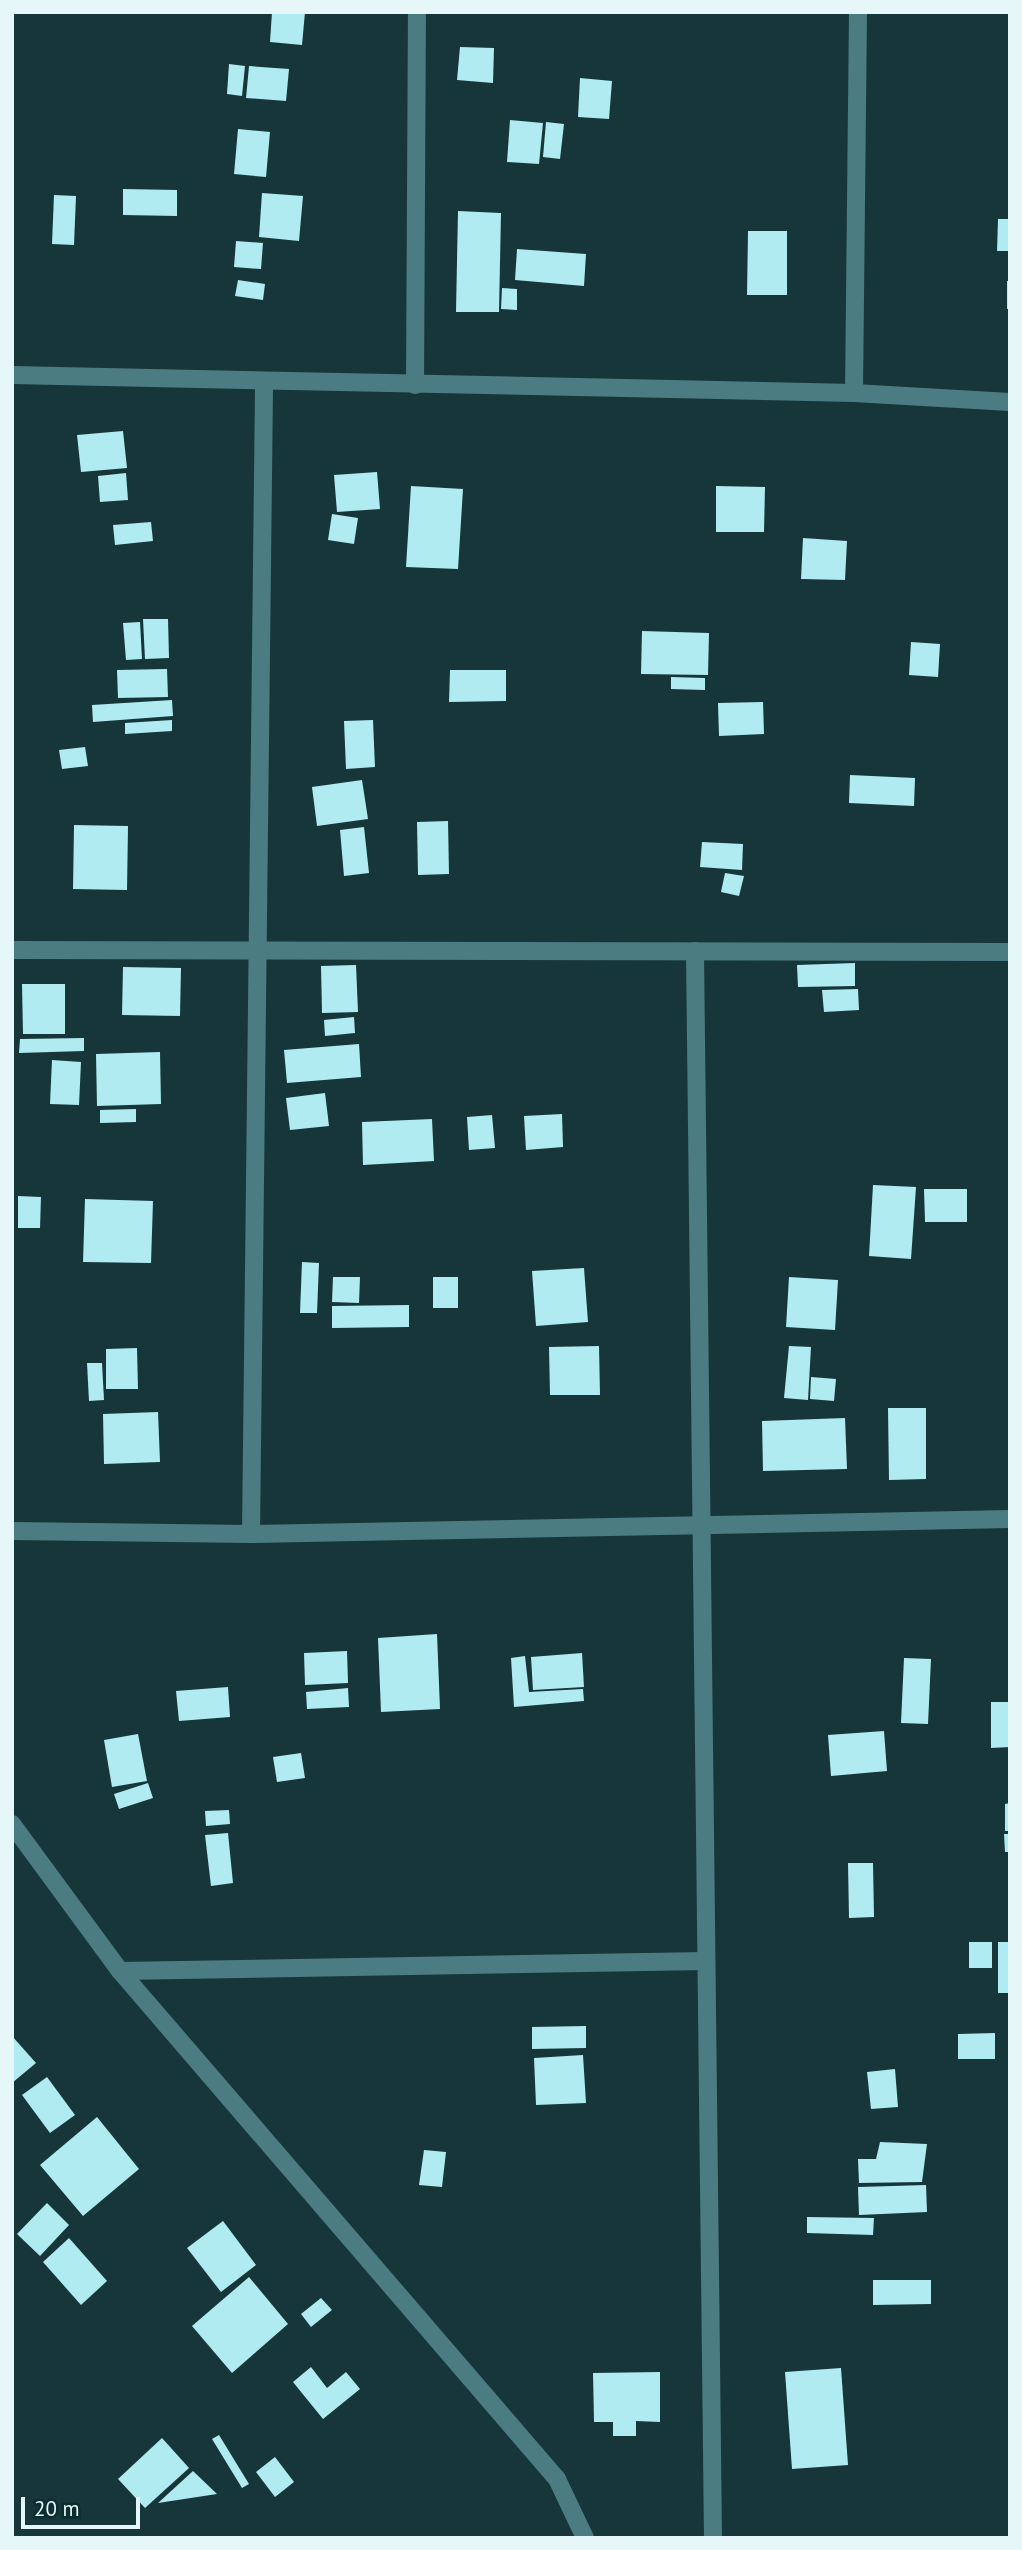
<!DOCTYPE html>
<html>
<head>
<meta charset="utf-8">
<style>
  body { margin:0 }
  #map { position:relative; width:1022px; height:2550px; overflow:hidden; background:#173639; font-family:"PT Sans",sans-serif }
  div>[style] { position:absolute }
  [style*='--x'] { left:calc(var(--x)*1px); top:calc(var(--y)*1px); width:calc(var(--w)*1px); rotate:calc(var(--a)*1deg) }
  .building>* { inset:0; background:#b0ebf2 }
  .lane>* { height:18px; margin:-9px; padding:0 9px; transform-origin:9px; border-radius:9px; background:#4b7c82 }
  .street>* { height:18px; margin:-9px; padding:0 9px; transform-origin:9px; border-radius:9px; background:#4b7c82 }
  span { translate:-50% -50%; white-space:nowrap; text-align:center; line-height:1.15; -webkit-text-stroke:7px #0c2c2f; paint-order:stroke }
  .frame { position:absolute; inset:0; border:14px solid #e6f7f9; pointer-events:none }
  .scale { position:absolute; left:21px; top:2497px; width:119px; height:32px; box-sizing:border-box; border:4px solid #e6f7f9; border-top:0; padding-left:9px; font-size:21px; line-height:24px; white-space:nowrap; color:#e6f7f9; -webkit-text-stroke:5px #0c2c2f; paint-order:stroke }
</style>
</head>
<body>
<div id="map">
  <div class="building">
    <div style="clip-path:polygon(272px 12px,305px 12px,302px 45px,270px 42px)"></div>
    <div style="clip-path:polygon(460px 47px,494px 48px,493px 83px,457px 80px)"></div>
    <div style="clip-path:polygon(229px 64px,245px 66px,242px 96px,227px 94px)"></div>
    <div style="clip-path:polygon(249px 66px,289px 69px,286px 101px,246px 98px)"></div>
    <div style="clip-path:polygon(580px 78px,612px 81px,609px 119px,578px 117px)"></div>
    <div style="clip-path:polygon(510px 120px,543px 123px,539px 164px,507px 162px)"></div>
    <div style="clip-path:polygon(546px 122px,564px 124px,560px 159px,543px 157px)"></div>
    <div style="clip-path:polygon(238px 129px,270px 132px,266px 177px,234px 174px)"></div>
    <div style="clip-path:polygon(123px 189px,177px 190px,177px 216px,123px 215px)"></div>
    <div style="clip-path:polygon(262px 193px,303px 196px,299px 241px,259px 237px)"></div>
    <div style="clip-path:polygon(54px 195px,76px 196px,74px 245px,52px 244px)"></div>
    <div style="clip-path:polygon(458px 211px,501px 213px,499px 312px,456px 312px)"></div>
    <div style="clip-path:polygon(998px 219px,1010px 219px,1010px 251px,997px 251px)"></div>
    <div style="clip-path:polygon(748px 231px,787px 231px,787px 295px,747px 295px)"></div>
    <div style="clip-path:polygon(236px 241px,263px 243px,261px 269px,234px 267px)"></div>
    <div style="clip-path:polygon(517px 249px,586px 254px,584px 286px,515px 280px)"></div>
    <div style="clip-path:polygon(238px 280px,265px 284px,263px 300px,235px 296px)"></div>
    <div style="clip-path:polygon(1007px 281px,1010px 281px,1010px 309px,1007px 309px)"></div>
    <div style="clip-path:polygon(502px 288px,517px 289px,517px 310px,501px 309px)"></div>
    <div style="clip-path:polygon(123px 431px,127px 468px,81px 472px,77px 435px)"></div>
    <div style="clip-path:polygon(377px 472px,380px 509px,337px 512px,334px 475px)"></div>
    <div style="clip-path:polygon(126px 473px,128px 500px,100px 502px,98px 476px)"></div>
    <div style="clip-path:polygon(411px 486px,463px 489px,458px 569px,406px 567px)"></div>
    <div style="clip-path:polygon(716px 486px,765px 487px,764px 532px,716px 532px)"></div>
    <div style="clip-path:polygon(332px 514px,358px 518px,354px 544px,328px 540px)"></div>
    <div style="clip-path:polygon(151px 522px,153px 541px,115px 545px,113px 525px)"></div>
    <div style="clip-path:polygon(803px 538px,847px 541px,845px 580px,801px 579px)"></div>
    <div style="clip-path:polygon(143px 619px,168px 619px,169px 658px,145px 659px)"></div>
    <div style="clip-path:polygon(140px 622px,142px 659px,126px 660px,123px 623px)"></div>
    <div style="clip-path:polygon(642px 631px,709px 633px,708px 675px,641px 674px)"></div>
    <div style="clip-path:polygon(911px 642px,940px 644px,938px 677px,909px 675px)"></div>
    <div style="clip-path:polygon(167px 669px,168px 697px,118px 698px,117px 670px)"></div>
    <div style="clip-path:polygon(450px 670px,506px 670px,506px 701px,449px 702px)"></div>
    <div style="clip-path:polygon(671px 677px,705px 678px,705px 690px,671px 689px)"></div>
    <div style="clip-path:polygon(172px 700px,173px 716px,93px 722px,92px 705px)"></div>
    <div style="clip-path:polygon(763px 702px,764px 734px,719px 736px,718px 703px)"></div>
    <div style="clip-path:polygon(172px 720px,172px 731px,125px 734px,125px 723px)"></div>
    <div style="clip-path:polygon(373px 720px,375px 767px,346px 769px,344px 721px)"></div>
    <div style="clip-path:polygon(85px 747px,88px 766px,62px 769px,59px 750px)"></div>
    <div style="clip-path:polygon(850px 775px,915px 778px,914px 806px,849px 803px)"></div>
    <div style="clip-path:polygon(362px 780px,368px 819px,317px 826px,312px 787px)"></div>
    <div style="clip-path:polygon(448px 821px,449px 874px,418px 875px,417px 822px)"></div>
    <div style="clip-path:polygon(74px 825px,128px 826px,127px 890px,73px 889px)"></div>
    <div style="clip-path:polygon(364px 827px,369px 873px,344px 876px,340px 830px)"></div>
    <div style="clip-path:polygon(702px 842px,743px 844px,742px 870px,700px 867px)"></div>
    <div style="clip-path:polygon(725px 873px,744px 876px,739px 896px,721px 892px)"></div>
    <div style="clip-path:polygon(855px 963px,855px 986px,798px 987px,797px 965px)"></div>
    <div style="clip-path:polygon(356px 965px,358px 1012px,322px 1013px,321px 966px)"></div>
    <div style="clip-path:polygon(123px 967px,181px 968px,180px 1016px,122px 1015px)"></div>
    <div style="clip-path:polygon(22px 984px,65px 984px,65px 1034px,23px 1034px)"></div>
    <div style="clip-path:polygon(858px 989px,859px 1010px,824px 1012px,822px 990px)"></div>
    <div style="clip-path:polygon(354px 1017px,355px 1033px,325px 1036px,324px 1020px)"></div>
    <div style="clip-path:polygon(84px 1038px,84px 1051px,19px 1053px,20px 1039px)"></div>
    <div style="clip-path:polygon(359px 1044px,361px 1077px,287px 1083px,284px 1050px)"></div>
    <div style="clip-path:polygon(160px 1052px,161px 1104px,97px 1106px,96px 1054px)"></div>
    <div style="clip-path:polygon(52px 1060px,81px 1062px,79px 1105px,50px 1104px)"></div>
    <div style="clip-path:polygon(325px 1093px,329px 1126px,290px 1130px,286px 1098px)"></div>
    <div style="clip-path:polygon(136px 1109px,136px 1122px,100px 1123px,100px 1110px)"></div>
    <div style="clip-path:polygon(562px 1114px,563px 1147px,526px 1150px,524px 1116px)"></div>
    <div style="clip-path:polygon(492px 1115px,495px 1148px,469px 1150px,467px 1117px)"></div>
    <div style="clip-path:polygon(432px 1119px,434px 1161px,363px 1165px,362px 1122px)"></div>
    <div style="clip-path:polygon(873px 1185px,916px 1187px,911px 1259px,869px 1256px)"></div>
    <div style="clip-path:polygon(924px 1189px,967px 1189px,967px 1222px,925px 1222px)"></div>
    <div style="clip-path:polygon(18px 1196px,41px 1197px,40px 1228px,18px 1228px)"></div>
    <div style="clip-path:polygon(85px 1199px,153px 1201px,151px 1263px,83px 1262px)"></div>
    <div style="clip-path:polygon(302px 1262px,319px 1263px,317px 1313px,300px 1313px)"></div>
    <div style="clip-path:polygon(584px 1268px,588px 1322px,536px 1326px,532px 1271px)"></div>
    <div style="clip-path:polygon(333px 1277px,360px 1277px,359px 1303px,332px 1302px)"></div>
    <div style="clip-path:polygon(433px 1277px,458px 1277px,458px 1308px,433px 1308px)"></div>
    <div style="clip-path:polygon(789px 1277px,838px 1280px,835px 1330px,786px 1327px)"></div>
    <div style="clip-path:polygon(409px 1305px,409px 1327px,332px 1328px,332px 1306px)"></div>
    <div style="clip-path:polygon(599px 1346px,600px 1395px,550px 1395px,549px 1347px)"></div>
    <div style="clip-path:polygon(789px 1346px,811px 1347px,808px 1400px,784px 1398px)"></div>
    <div style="clip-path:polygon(137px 1348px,138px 1389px,106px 1389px,106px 1349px)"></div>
    <div style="clip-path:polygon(87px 1363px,102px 1363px,104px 1400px,89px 1401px)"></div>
    <div style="clip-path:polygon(811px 1377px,836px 1379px,834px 1401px,810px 1399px)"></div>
    <div style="clip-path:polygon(888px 1408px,926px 1408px,926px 1479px,889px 1480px)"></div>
    <div style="clip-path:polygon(158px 1412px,160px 1462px,104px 1464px,103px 1414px)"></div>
    <div style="clip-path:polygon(845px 1418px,847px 1469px,763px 1471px,762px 1421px)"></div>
    <div style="clip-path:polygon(437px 1634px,440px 1709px,381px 1712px,378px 1638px)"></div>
    <div style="clip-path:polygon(347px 1651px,348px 1683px,305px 1685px,304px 1653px)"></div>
    <div style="clip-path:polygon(582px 1653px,584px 1687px,533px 1690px,531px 1657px)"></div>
    <div style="clip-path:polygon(525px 1656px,529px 1692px,583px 1689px,584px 1701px,514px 1707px,511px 1658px)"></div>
    <div style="clip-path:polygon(904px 1658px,931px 1659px,928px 1724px,901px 1723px)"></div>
    <div style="clip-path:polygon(228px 1687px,230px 1717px,179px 1721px,176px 1691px)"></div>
    <div style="clip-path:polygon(348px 1688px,349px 1707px,307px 1709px,306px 1692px)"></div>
    <div style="clip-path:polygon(991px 1702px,1010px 1702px,1010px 1747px,991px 1748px)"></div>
    <div style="clip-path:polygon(884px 1731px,887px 1771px,831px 1776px,828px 1735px)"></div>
    <div style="clip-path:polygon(138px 1734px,147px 1781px,112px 1787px,104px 1740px)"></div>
    <div style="clip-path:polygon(301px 1753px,305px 1778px,277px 1782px,273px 1757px)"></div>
    <div style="clip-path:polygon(148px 1783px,153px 1798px,119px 1809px,114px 1794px)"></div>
    <div style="clip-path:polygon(1010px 1803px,1010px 1831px,1005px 1831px,1005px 1804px)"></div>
    <div style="clip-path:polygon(229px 1810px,230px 1824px,206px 1826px,205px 1811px)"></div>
    <div style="clip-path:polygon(228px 1833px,233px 1883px,211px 1886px,205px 1835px)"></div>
    <div style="clip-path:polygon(1004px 1834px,1010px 1834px,1010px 1852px,1005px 1852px)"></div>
    <div style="clip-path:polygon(848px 1863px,873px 1863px,874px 1917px,849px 1918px)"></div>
    <div style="clip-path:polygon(969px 1942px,992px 1942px,992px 1968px,969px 1968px)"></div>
    <div style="clip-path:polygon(998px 1942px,1010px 1942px,1010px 1993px,998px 1993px)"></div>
    <div style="clip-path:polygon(586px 2026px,586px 2048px,532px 2049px,532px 2027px)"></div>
    <div style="clip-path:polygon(995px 2033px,995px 2059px,958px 2059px,958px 2034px)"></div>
    <div style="clip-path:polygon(12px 2036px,36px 2063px,12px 2083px)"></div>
    <div style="clip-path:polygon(583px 2055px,586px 2103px,536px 2105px,534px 2058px)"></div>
    <div style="clip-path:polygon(895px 2069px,898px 2107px,871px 2109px,867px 2072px)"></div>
    <div style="clip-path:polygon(47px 2077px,75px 2115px,50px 2133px,22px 2095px)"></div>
    <div style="clip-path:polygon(97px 2117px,139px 2169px,83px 2216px,40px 2165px)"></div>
    <div style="clip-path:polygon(880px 2142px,927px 2144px,922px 2182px,859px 2183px,858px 2159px,876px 2159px)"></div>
    <div style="clip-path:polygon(424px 2150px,446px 2152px,442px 2187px,419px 2185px)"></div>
    <div style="clip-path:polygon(926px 2185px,927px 2212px,859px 2215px,858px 2187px)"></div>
    <div style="clip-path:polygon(47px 2203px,69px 2225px,40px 2256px,17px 2234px)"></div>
    <div style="clip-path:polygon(807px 2217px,874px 2218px,873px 2235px,807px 2233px)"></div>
    <div style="clip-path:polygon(223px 2221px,256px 2265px,221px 2292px,187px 2248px)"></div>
    <div style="clip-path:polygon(69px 2238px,107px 2281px,81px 2305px,43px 2262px)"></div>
    <div style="clip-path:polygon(249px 2277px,288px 2324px,232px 2373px,192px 2326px)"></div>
    <div style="clip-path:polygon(873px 2280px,931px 2280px,931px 2304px,873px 2305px)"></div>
    <div style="clip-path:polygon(321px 2298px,332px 2310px,311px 2327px,301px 2314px)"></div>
    <div style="clip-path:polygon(311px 2367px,327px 2388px,346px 2372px,360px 2389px,323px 2419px,293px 2382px)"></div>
    <div style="clip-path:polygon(841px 2368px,848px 2465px,792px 2469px,785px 2372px)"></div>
    <div style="clip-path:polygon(660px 2372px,660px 2422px,636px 2421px,636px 2436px,613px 2436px,613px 2422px,594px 2422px,593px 2373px)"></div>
    <div style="clip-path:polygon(219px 2435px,249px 2484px,242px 2488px,212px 2439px)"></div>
    <div style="clip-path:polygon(162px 2438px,189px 2468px,145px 2508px,118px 2479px)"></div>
    <div style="clip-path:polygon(275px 2457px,294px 2482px,275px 2497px,256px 2472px)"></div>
    <div style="clip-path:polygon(193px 2471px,217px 2494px,158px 2503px)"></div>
  </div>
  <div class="lane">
    <div style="--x:120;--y:1971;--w:586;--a:-0.98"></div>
  </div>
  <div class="street">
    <div style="--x:12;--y:375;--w:842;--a:1.22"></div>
    <div style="--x:854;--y:393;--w:156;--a:3.3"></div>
    <div style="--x:415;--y:385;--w:373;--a:-89.7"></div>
    <div style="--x:854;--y:393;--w:381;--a:-89.4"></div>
    <div style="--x:12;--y:950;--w:998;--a:0.11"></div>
    <div style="--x:695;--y:951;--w:1587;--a:89.35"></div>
    <div style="--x:12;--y:1531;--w:239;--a:0.7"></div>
    <div style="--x:251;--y:1534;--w:759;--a:-1.13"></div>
    <div style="--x:251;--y:1534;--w:1153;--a:-89.35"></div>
    <div style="--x:12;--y:1824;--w:182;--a:53.7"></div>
    <div style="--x:120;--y:1971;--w:670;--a:49.3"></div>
    <div style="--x:557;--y:2479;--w:65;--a:64.6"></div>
  </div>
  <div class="frame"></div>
  <div class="scale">20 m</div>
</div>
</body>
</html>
